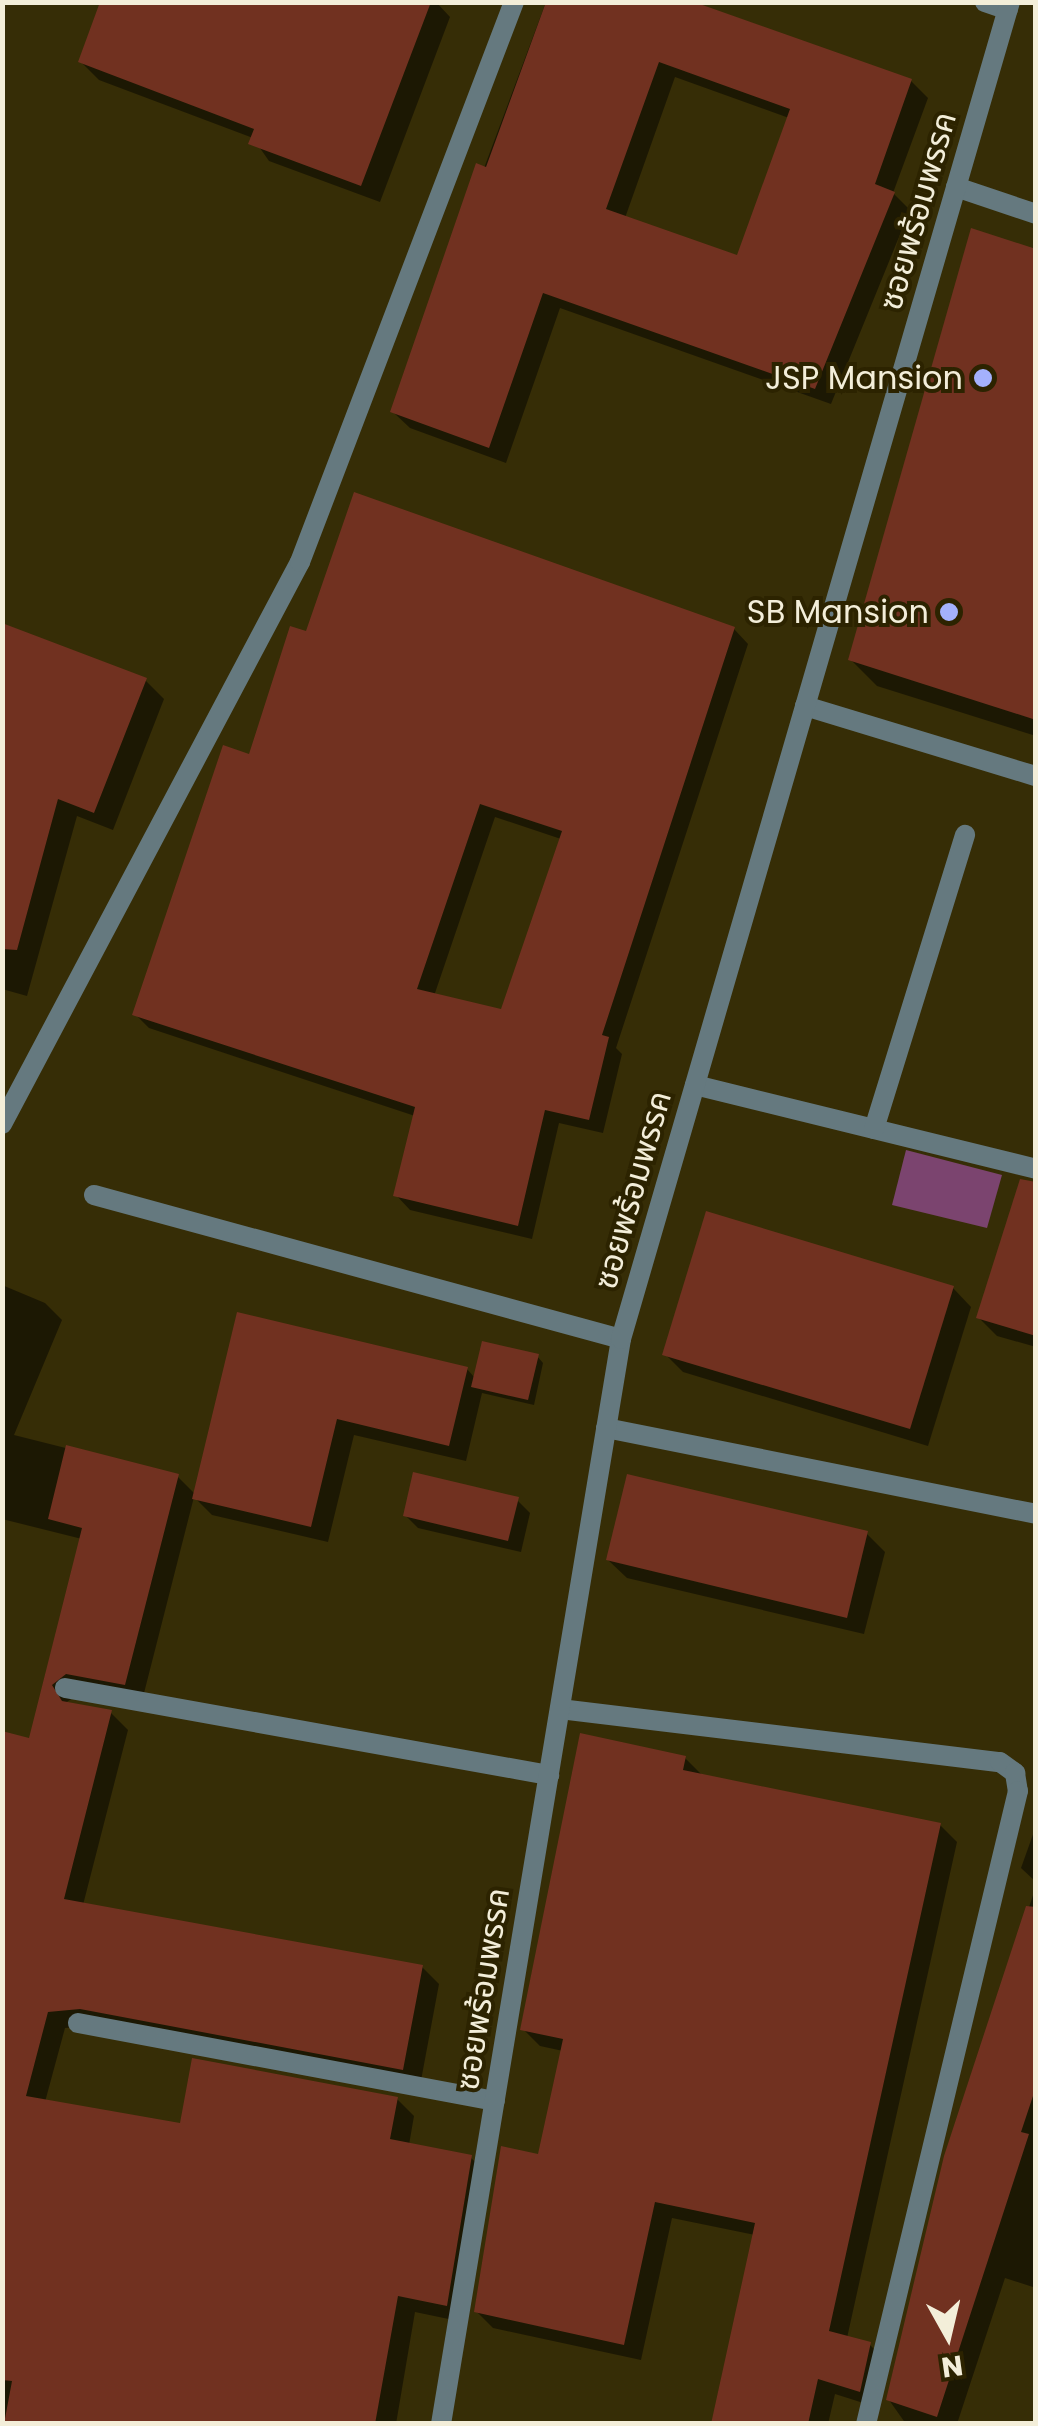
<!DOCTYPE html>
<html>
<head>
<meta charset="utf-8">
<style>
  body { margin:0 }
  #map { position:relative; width:1038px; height:2426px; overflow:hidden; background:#362d06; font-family:Poppins,"Noto Sans Thai",sans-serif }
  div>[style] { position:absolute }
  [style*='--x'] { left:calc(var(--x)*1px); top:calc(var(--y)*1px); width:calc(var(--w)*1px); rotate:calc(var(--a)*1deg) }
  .water>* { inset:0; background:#7b446f }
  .shadow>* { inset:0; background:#0007 }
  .building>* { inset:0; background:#713120 }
  .service>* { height:20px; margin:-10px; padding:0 10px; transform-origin:10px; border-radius:10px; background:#65797f }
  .minor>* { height:20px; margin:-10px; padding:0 10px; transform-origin:10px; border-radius:10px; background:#65797f }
  .dots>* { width:28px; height:28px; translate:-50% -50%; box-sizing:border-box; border:5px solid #2c2300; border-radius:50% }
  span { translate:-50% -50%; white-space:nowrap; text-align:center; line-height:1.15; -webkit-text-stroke:8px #2c2300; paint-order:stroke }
  .street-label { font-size:32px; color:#f3eed9 }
  .poi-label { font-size:32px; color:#f3eed9 }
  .right { translate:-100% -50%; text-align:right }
  .frame { position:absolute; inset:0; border:5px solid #f3eed9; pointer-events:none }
  .north { position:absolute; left:898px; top:2286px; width:100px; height:100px; -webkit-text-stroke:8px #2c2300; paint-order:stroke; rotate:172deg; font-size:28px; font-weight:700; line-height:40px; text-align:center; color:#f3eed9 }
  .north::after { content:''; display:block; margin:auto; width:35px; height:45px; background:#f3eed9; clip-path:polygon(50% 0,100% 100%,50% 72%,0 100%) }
</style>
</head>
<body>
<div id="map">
  <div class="water">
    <div style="clip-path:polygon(906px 1150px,1002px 1175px,987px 1228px,892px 1205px)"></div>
  </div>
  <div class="shadow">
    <div style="clip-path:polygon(103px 2px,436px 2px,450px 17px,380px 202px,269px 161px,253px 138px,99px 80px,81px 62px)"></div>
    <div style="clip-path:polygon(evenodd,546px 2px,911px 81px,928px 98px,893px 193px,910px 210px,831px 404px,560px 308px,506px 463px,410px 428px,393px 412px,546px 2px,675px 77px,789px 118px,739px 258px,625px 218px,675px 77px)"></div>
    <div style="clip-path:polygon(1036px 252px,1036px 736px,877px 686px,851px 660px)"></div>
    <div style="clip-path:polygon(2px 626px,145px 680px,164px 699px,113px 830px,77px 816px,27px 996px,2px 989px)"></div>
    <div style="clip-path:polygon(evenodd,734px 629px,748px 644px,616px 1048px,622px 1054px,603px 1133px,559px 1123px,532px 1239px,410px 1210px,396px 1195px,415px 1116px,149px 1028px,135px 1014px,307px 634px,734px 629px,495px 817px,561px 839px,502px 1012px,434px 996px,495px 817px)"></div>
    <div style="clip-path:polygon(1036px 1219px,1036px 1347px,997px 1336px,979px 1318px)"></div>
    <div style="clip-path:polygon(2px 1285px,45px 1303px,62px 1320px,14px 1435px,177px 1476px,196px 1495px,239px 1315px,467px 1369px,475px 1378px,537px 1356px,543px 1363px,534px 1405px,482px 1393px,466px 1461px,354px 1435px,328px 1542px,212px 1515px,194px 1497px,142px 1701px,84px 1690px,64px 1704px,111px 1713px,128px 1730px,83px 1905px,422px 1967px,439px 1984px,420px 2086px,98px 2025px,65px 2028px,45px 2102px,182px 2126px,397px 2099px,414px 2116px,409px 2145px,470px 2157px,488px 2174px,463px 2322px,415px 2312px,396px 2424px,2px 2424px,2px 1734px,31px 1741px,82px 1539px,2px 1519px)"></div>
    <div style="clip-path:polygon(953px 1288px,971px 1307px,928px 1446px,683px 1372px,665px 1354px)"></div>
    <div style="clip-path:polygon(517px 1500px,530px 1513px,521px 1552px,418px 1528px,405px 1515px)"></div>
    <div style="clip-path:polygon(866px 1533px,885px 1552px,864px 1634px,627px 1578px,608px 1560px)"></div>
    <div style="clip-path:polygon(685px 1758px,703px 1776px,940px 1825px,957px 1842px,847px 2338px,870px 2345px,887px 2362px,876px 2407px,835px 2394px,828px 2424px,713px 2424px,755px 2235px,672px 2218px,641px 2360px,493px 2328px,476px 2311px,540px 2157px,563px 2051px,540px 2046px,523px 2029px)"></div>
    <div style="clip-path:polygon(1036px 1826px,1036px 1882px,1021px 1868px)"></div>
    <div style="clip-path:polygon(1036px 1886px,1036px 2288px,1005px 2278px,957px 2424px,906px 2424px,889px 2400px,947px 2157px)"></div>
  </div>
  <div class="building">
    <div style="clip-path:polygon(100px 2px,431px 2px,361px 186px,248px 144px,254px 129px,78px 62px)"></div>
    <div style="clip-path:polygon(evenodd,546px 2px,694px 2px,912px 79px,875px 184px,895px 192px,815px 389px,543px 293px,489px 448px,390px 412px,476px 163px,486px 167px,546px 2px,659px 62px,790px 109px,737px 255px,606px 209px,659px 62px)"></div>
    <div style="clip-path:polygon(971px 228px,1036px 249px,1036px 720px,848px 660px)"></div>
    <div style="clip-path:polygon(evenodd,354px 492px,735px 627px,602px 1035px,609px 1037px,589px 1120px,545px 1110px,518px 1226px,393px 1196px,415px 1107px,132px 1015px,223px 745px,249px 754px,290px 626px,306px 631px,354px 492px,480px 804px,562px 831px,501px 1009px,417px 989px,480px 804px)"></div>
    <div style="clip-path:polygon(2px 623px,147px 678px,94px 813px,58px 799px,17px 950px,2px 949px)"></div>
    <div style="clip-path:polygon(1020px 1179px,1036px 1182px,1036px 1336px,976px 1318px)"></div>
    <div style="clip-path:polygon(706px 1211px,954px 1286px,910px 1429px,662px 1355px)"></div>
    <div style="clip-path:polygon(237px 1312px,468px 1367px,449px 1446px,337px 1419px,311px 1527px,192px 1499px)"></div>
    <div style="clip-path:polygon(482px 1341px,539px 1354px,528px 1400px,471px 1387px)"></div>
    <div style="clip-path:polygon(66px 1445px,179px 1474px,125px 1685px,66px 1674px,52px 1685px,62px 1701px,112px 1710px,64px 1899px,423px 1965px,403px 2070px,80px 2009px,48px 2012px,26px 2096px,180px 2123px,192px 2058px,398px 2097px,390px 2139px,472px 2155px,447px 2306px,398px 2296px,375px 2424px,4px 2424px,12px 2381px,2px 2380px,2px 1731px,29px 1738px,82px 1528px,48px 1519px)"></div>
    <div style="clip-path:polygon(413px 1472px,519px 1497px,508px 1541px,403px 1516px)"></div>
    <div style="clip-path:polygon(627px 1474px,868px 1531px,847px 1618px,606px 1560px)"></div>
    <div style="clip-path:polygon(580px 1733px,686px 1756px,683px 1770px,941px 1823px,829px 2331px,871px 2342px,860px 2392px,818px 2379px,808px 2424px,711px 2424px,755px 2223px,655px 2202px,624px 2345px,474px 2312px,501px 2146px,538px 2154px,563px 2039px,520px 2030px)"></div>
    <div style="clip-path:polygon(1026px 1906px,1036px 1907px,1036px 2087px,1021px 2132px,1029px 2134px,937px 2417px,886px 2400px,944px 2156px)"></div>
  </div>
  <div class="service">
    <div style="--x:560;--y:1709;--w:443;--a:6.9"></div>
    <div style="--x:1000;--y:1762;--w:19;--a:36"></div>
    <div style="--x:1015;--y:1773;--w:18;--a:81"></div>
    <div style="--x:1018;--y:1791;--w:651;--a:103.5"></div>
  </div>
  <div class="minor">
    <div style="--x:985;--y:2;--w:24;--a:19"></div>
    <div style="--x:956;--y:187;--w:84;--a:18.6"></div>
    <div style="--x:805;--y:706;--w:241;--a:16.9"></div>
    <div style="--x:695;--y:1085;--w:351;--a:13.8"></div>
    <div style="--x:2;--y:1124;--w:636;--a:-62.07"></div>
    <div style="--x:300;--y:562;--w:599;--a:-69.09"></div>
    <div style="--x:874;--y:1129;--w:308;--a:-72.8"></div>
    <div style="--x:94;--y:1195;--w:546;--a:15.28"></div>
    <div style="--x:606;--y:1428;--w:439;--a:11.3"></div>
    <div style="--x:65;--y:1688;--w:492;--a:10.2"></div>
    <div style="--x:78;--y:2023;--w:424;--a:10.6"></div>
    <div style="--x:441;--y:2424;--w:1100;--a:-80.58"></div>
    <div style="--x:621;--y:1339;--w:1392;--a:-73.78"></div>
  </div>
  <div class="dots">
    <div style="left:983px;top:378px;background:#a4b1fc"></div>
    <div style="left:949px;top:612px;background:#a4b1fc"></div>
  </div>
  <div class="street-label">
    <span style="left:918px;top:211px;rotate:-74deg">ซอยพร้อมพรรค</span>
    <span style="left:633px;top:1190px;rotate:-74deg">ซอยพร้อมพรรค</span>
    <span style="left:483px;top:1989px;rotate:-81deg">ซอยพร้อมพรรค</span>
  </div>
  <div class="poi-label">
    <span class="right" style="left:963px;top:378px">JSP Mansion</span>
    <span class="right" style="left:929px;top:612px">SB Mansion</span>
  </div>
  <div class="frame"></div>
  <div class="north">N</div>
</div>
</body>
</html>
